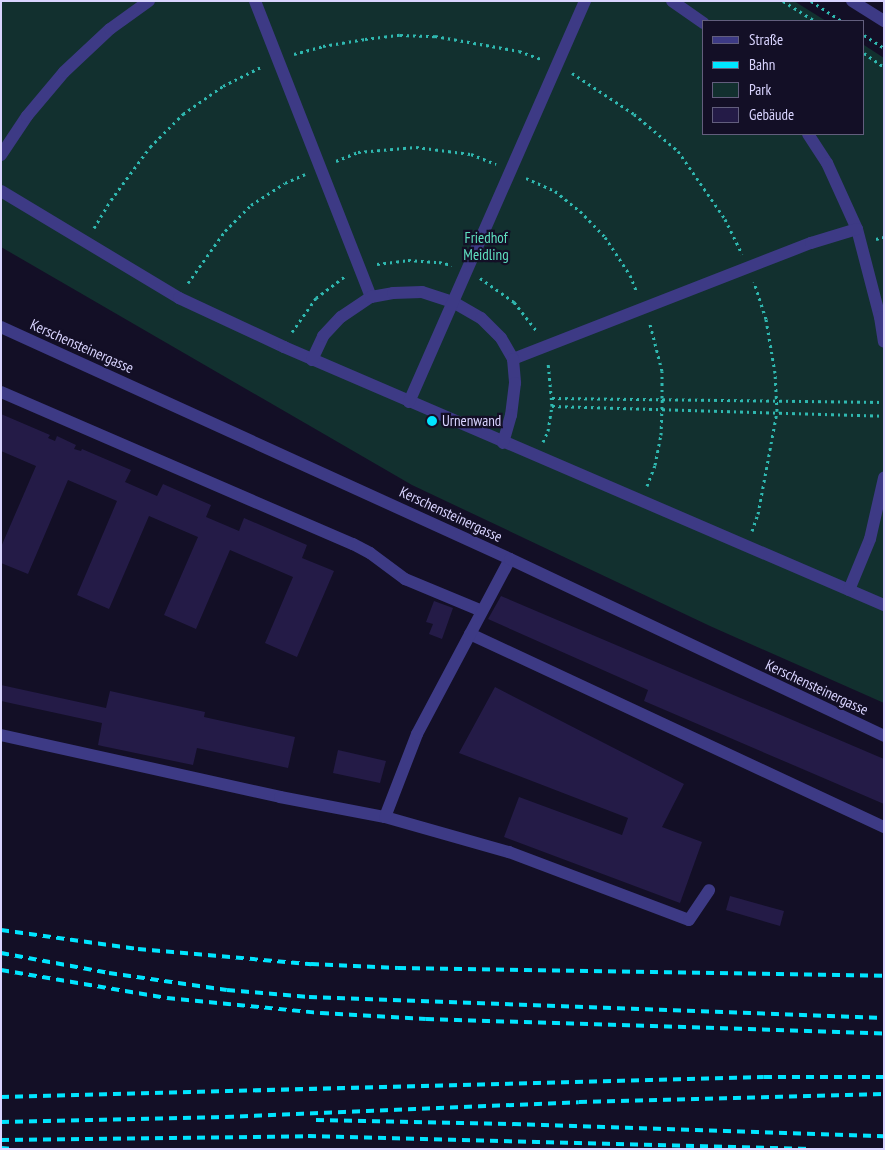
<!DOCTYPE html>
<html>
<head>
<meta charset="utf-8">
<style>
  body { margin:0 }
  #map { position:relative; width:885px; height:1150px; overflow:hidden; background:#130f26; font-family:"PT Sans Narrow",sans-serif }
  div>[style] { position:absolute }
  [style*='--x'] { left:calc(var(--x)*1px); top:calc(var(--y)*1px); width:calc(var(--w)*1px); rotate:calc(var(--a)*1deg) }
  .green>* { inset:0; background:#12302f }
  .building>* { inset:0; background:#241b47 }
  .path>* { height:3px; margin-top:-1.5px; transform-origin:0; background:repeating-linear-gradient(90deg,#2fb8b0 0 2.5px,transparent 0 6.5px) }
  .service>* { height:12px; margin:-6px; padding:0 6px; transform-origin:6px; border-radius:6px; background:#3d3a85 }
  .minor>* { height:12px; margin:-6px; padding:0 6px; transform-origin:6px; border-radius:6px; background:#3d3a85 }
  .rail>* { height:4px; margin-top:-2px; transform-origin:0; background:repeating-linear-gradient(90deg,#00e5ff 0 8px,transparent 0 14px) }
  .dots>* { width:14px; height:14px; translate:-50% -50%; box-sizing:border-box; border:2px solid #130f26; border-radius:50% }
  span { translate:-50% -50%; white-space:nowrap; text-align:center; line-height:1.15; -webkit-text-stroke:4.5px #130f26; paint-order:stroke }
  .park-label { font-size:15px; color:#5fe0c0 }
  .street-label { font-size:15px; color:#d9d4ff }
  .poi-label { font-size:15px; color:#d9d4ff }
  .left { translate:0 -50%; text-align:left }
  .frame { position:absolute; inset:0; border:2px solid #d9d4ff; pointer-events:none }
  .legend { position:absolute; left:702px; top:20px; width:162px; height:115px; box-sizing:border-box; background:#130f26; border:1px solid #625e7d; margin:0; padding:6px 9px; list-style:none; font-size:15px; color:#d9d4ff }
  .legend li { display:flex; align-items:center; gap:10px; height:25px }
  .legend b { width:25px; border:1px solid #625e7d }
</style>
</head>
<body>
<div id="map">
  <div class="green">
    <div style="clip-path:polygon(1px 1px,794px 1px,826px 21px,704px 21px,704px 134px,864px 134px,864px 45px,884px 58px,884px 703px,710px 626px,412px 485px,1px 247px)"></div>
  </div>
  <div class="building">
    <div style="clip-path:polygon(1px 414px,50px 435px,48px 438px,55px 441px,57px 436px,76px 445px,74px 449px,81px 451px,82px 449px,131px 470px,125px 482px,157px 496px,163px 484px,211px 505px,206px 517px,239px 531px,244px 518px,307px 545px,302px 558px,334px 571px,297px 657px,265px 643px,293px 577px,230px 550px,196px 629px,164px 615px,198px 537px,149px 516px,109px 609px,77px 595px,117px 501px,68px 480px,28px 574px,1px 563px,1px 547px,36px 466px,1px 451px)"></div>
    <div style="clip-path:polygon(501px 596px,884px 759px,884px 804px,644px 701px,648px 690px,488px 619px)"></div>
    <div style="clip-path:polygon(434px 601px,453px 608px,442px 639px,429px 634px,433px 624px,426px 622px)"></div>
    <div style="clip-path:polygon(1px 685px,106px 708px,110px 691px,205px 712px,204px 717px,295px 737px,288px 768px,197px 748px,193px 765px,102px 746px,98px 745px,102px 723px,1px 701px)"></div>
    <div style="clip-path:polygon(495px 687px,684px 784px,662px 827px,702px 842px,680px 903px,504px 837px,519px 797px,622px 835px,628px 818px,459px 753px)"></div>
    <div style="clip-path:polygon(338px 750px,386px 761px,380px 783px,333px 773px)"></div>
    <div style="clip-path:polygon(730px 896px,784px 911px,780px 926px,726px 910px)"></div>
  </div>
  <div class="path">
    <div style="--x:783;--y:1;--w:38;--a:32"></div>
    <div style="--x:811;--y:1;--w:37;--a:33"></div>
    <div style="--x:864;--y:35;--w:24;--a:33"></div>
    <div style="--x:864;--y:53;--w:24;--a:35"></div>
    <div style="--x:294;--y:54;--w:30;--a:-15"></div>
    <div style="--x:323;--y:46;--w:43;--a:-9.5"></div>
    <div style="--x:365;--y:39;--w:35;--a:-7"></div>
    <div style="--x:400;--y:35;--w:35;--a:2"></div>
    <div style="--x:435;--y:36;--w:85;--a:10.1"></div>
    <div style="--x:519;--y:51;--w:23;--a:20"></div>
    <div style="--x:572;--y:73;--w:74;--a:33.5"></div>
    <div style="--x:634;--y:114;--w:57;--a:40.1"></div>
    <div style="--x:678;--y:151;--w:83;--a:55.3"></div>
    <div style="--x:725;--y:219;--w:39;--a:64"></div>
    <div style="--x:336;--y:161;--w:24;--a:-22"></div>
    <div style="--x:358;--y:152;--w:58;--a:-4.9"></div>
    <div style="--x:416;--y:147;--w:55;--a:7.3"></div>
    <div style="--x:471;--y:154;--w:27;--a:22"></div>
    <div style="--x:526;--y:178;--w:32;--a:24"></div>
    <div style="--x:555;--y:191;--w:32;--a:39"></div>
    <div style="--x:580;--y:211;--w:36;--a:46"></div>
    <div style="--x:605;--y:237;--w:45;--a:56.7"></div>
    <div style="--x:630;--y:275;--w:18;--a:68"></div>
    <div style="--x:94;--y:228;--w:33;--a:-59"></div>
    <div style="--x:111;--y:200;--w:66;--a:-53.7"></div>
    <div style="--x:150;--y:147;--w:47;--a:-45"></div>
    <div style="--x:183;--y:114;--w:49;--a:-35"></div>
    <div style="--x:223;--y:86;--w:45;--a:-26.6"></div>
    <div style="--x:876;--y:239;--w:8;--a:-14"></div>
    <div style="--x:377;--y:264;--w:31;--a:-7"></div>
    <div style="--x:408;--y:260;--w:31;--a:4"></div>
    <div style="--x:439;--y:262;--w:13;--a:13"></div>
    <div style="--x:480;--y:278;--w:42;--a:35.2"></div>
    <div style="--x:514;--y:302;--w:37;--a:52"></div>
    <div style="--x:188;--y:283;--w:64;--a:-54.6"></div>
    <div style="--x:225;--y:231;--w:37;--a:-45"></div>
    <div style="--x:251;--y:205;--w:40;--a:-32.9"></div>
    <div style="--x:285;--y:183;--w:22;--a:-24"></div>
    <div style="--x:292;--y:332;--w:42;--a:-54.8"></div>
    <div style="--x:316;--y:298;--w:36;--a:-37"></div>
    <div style="--x:552;--y:398;--w:332;--a:0.7"></div>
    <div style="--x:552;--y:406;--w:332;--a:1.7"></div>
    <div style="--x:543;--y:442;--w:12;--a:-66"></div>
    <div style="--x:548;--y:431;--w:25;--a:-81"></div>
    <div style="--x:552;--y:406;--w:44;--a:-95.2"></div>
    <div style="--x:647;--y:486;--w:22;--a:-69"></div>
    <div style="--x:655;--y:465;--w:31;--a:-79"></div>
    <div style="--x:661;--y:435;--w:37;--a:-88"></div>
    <div style="--x:662;--y:398;--w:27;--a:-90"></div>
    <div style="--x:662;--y:371;--w:49;--a:-104.3"></div>
    <div style="--x:752;--y:531;--w:18;--a:-71"></div>
    <div style="--x:758;--y:514;--w:105;--a:-79.5"></div>
    <div style="--x:777;--y:411;--w:38;--a:-93"></div>
    <div style="--x:775;--y:373;--w:55;--a:-99.5"></div>
    <div style="--x:766;--y:319;--w:39;--a:-108"></div>
  </div>
  <div class="service">
    <div style="--x:255;--y:1;--w:318;--a:68.6"></div>
    <div style="--x:672;--y:1;--w:39;--a:35"></div>
    <div style="--x:808;--y:134;--w:35;--a:57"></div>
    <div style="--x:827;--y:163;--w:72;--a:65.6"></div>
    <div style="--x:857;--y:229;--w:91;--a:75.4"></div>
    <div style="--x:880;--y:317;--w:25;--a:81"></div>
    <div style="--x:1;--y:155;--w:47;--a:-56.3"></div>
    <div style="--x:27;--y:116;--w:57;--a:-49.9"></div>
    <div style="--x:64;--y:72;--w:63;--a:-43.1"></div>
    <div style="--x:110;--y:29;--w:48;--a:-35.7"></div>
    <div style="--x:1;--y:191;--w:208;--a:31"></div>
    <div style="--x:179;--y:298;--w:116;--a:25"></div>
    <div style="--x:284;--y:347;--w:653;--a:23.27"></div>
    <div style="--x:513;--y:359;--w:320;--a:-21.3"></div>
    <div style="--x:811;--y:243;--w:48;--a:-16.9"></div>
    <div style="--x:312;--y:360;--w:26;--a:-65"></div>
    <div style="--x:323;--y:336;--w:26;--a:-47"></div>
    <div style="--x:341;--y:317;--w:36;--a:-34"></div>
    <div style="--x:371;--y:297;--w:22;--a:-10"></div>
    <div style="--x:393;--y:293;--w:29;--a:-2"></div>
    <div style="--x:422;--y:292;--w:33;--a:18"></div>
    <div style="--x:453;--y:302;--w:32;--a:30"></div>
    <div style="--x:481;--y:318;--w:28;--a:45"></div>
    <div style="--x:501;--y:338;--w:24;--a:60"></div>
    <div style="--x:513;--y:359;--w:24;--a:85"></div>
    <div style="--x:515;--y:383;--w:32;--a:97"></div>
    <div style="--x:511;--y:415;--w:29;--a:106"></div>
    <div style="--x:1;--y:392;--w:383;--a:23.4"></div>
    <div style="--x:353;--y:544;--w:19;--a:28"></div>
    <div style="--x:370;--y:553;--w:44;--a:36.6"></div>
    <div style="--x:405;--y:579;--w:83;--a:22.6"></div>
    <div style="--x:409;--y:402;--w:438;--a:-66.3"></div>
    <div style="--x:849;--y:590;--w:55;--a:-67.6"></div>
    <div style="--x:870;--y:539;--w:63;--a:-77.1"></div>
    <div style="--x:470;--y:634;--w:457;--a:25"></div>
    <div style="--x:1;--y:735;--w:286;--a:12.5"></div>
    <div style="--x:280;--y:797;--w:107;--a:10.8"></div>
    <div style="--x:385;--y:817;--w:129;--a:15.8"></div>
    <div style="--x:509;--y:852;--w:192;--a:20.7"></div>
    <div style="--x:689;--y:920;--w:36;--a:-56"></div>
    <div style="--x:385;--y:817;--w:89;--a:-68.9"></div>
    <div style="--x:417;--y:734;--w:198;--a:-62"></div>
  </div>
  <div class="minor">
    <div style="--x:852;--y:1;--w:38;--a:32"></div>
    <div style="--x:1;--y:327;--w:559;--a:24.5"></div>
    <div style="--x:510;--y:559;--w:414;--a:25.3"></div>
  </div>
  <div class="rail">
    <div style="--x:1;--y:930;--w:138;--a:7.9"></div>
    <div style="--x:138;--y:949;--w:174;--a:5"></div>
    <div style="--x:311;--y:964;--w:87;--a:2.6"></div>
    <div style="--x:398;--y:968;--w:486;--a:0.9"></div>
    <div style="--x:1;--y:953;--w:110;--a:10.5"></div>
    <div style="--x:109;--y:973;--w:119;--a:8.2"></div>
    <div style="--x:227;--y:990;--w:82;--a:4.9"></div>
    <div style="--x:309;--y:997;--w:575;--a:2.09"></div>
    <div style="--x:1;--y:970;--w:168;--a:9.6"></div>
    <div style="--x:167;--y:998;--w:155;--a:5.6"></div>
    <div style="--x:321;--y:1013;--w:105;--a:3.3"></div>
    <div style="--x:426;--y:1019;--w:458;--a:1.8"></div>
    <div style="--x:1;--y:1097;--w:763;--a:-1.5"></div>
    <div style="--x:764;--y:1077;--w:120;--a:0"></div>
    <div style="--x:316;--y:1120;--w:197;--a:1.2"></div>
    <div style="--x:513;--y:1124;--w:371;--a:1.9"></div>
    <div style="--x:1;--y:1122;--w:225;--a:-1.3"></div>
    <div style="--x:226;--y:1117;--w:353;--a:-2.4"></div>
    <div style="--x:579;--y:1102;--w:305;--a:-1.5"></div>
    <div style="--x:1;--y:1140;--w:307;--a:-0.7"></div>
    <div style="--x:308;--y:1136;--w:504;--a:1.48"></div>
    <div style="--x:1;--y:1148;--w:13;--a:4"></div>
  </div>
  <div class="dots">
    <div style="left:432px;top:421px;background:#00e5ff"></div>
  </div>
  <div class="park-label">
    <span style="left:486px;top:246px">Friedhof<br>Meidling</span>
  </div>
  <div class="street-label">
    <span style="left:82px;top:346px;rotate:24deg">Kerschensteinergasse</span>
    <span style="left:451px;top:514px;rotate:25deg">Kerschensteinergasse</span>
    <span style="left:817px;top:687px;rotate:25deg">Kerschensteinergasse</span>
  </div>
  <div class="poi-label">
    <span class="left" style="left:442px;top:421px">Urnenwand</span>
  </div>
  <div class="frame"></div>
  <ul class="legend">
  <li><b style="height:6px;background:#3d3a85"></b>Straße</li>
  <li><b style="height:6px;background:#00e5ff"></b>Bahn</li>
  <li><b style="height:14px;background:#12302f"></b>Park</li>
  <li><b style="height:14px;background:#241b47"></b>Gebäude</li>
  </ul>
</div>
</body>
</html>
